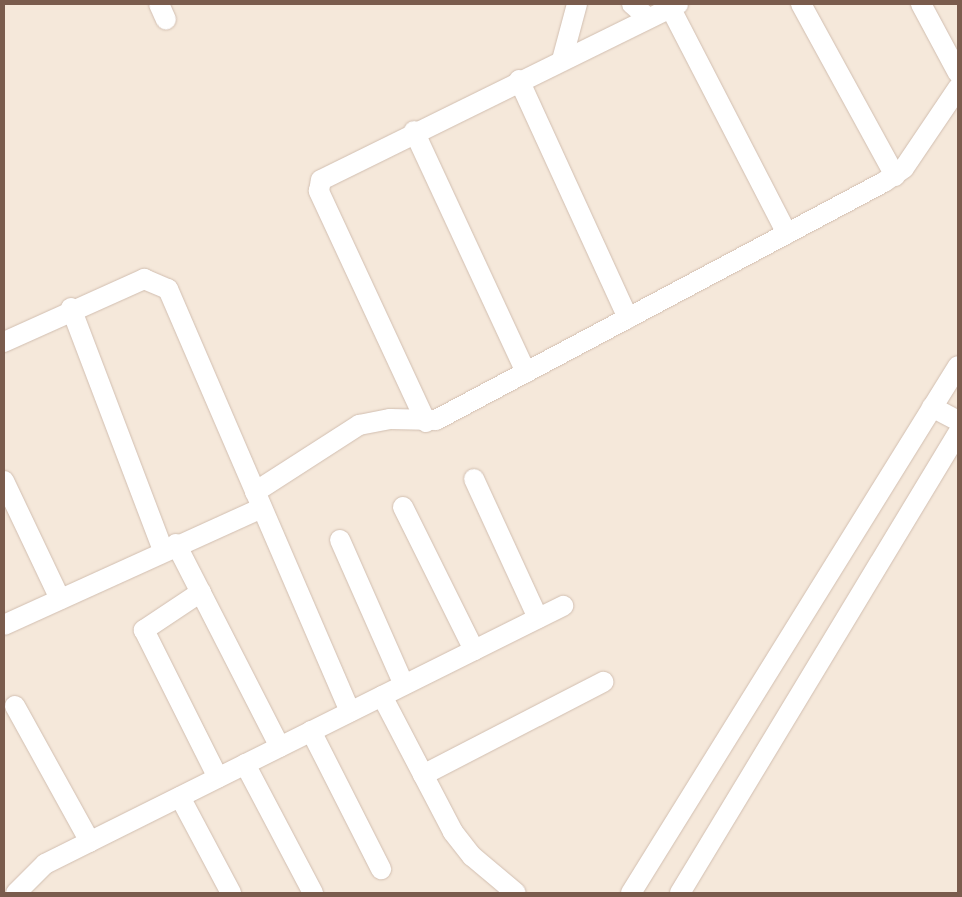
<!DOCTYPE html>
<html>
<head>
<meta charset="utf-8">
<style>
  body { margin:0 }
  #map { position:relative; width:962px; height:897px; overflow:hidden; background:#fdf6ec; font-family:Karla,sans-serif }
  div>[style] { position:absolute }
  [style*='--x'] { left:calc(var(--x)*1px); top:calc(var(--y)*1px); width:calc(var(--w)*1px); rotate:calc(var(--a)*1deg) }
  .residential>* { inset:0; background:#f5e8da }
  .roads { filter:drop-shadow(0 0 1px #d1beb0) drop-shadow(0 0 1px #d1beb0) }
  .minor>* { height:20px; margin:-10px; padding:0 10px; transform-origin:10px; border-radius:10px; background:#fff }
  span { translate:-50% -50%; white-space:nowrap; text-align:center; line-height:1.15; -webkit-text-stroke:5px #fffaf3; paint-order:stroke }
  .frame { position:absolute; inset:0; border:5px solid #7a5c4d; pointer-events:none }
</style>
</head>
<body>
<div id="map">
  <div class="residential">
    <div style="clip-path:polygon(4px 4px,958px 4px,958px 893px,4px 893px)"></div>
  </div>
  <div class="roads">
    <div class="minor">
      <div style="--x:159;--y:4;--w:17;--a:66"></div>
      <div style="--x:632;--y:4;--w:21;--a:41"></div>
      <div style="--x:801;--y:4;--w:196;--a:61.3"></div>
      <div style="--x:921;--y:4;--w:78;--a:61.8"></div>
      <div style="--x:670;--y:7;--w:255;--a:62.7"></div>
      <div style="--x:562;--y:60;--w:58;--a:-75"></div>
      <div style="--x:519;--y:80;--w:262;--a:65.4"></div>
      <div style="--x:414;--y:131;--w:266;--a:65.1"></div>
      <div style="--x:71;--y:308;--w:259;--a:69.2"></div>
      <div style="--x:4;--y:342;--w:154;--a:-24.2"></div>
      <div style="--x:144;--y:279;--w:26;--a:23"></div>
      <div style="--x:168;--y:289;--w:460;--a:66.7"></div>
      <div style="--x:932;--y:407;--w:30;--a:28"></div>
      <div style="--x:426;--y:422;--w:255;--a:-114.9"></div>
      <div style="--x:319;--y:191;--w:11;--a:-80"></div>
      <div style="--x:321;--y:180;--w:398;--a:-26.2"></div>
      <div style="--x:474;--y:479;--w:153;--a:65.3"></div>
      <div style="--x:4;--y:481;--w:131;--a:64.6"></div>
      <div style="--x:255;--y:492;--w:124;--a:-32.8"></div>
      <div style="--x:359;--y:425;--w:32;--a:-11"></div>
      <div style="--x:390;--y:419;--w:46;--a:1.2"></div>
      <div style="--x:436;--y:420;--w:507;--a:-27.98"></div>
      <div style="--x:884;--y:182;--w:24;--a:-35"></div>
      <div style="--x:904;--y:168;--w:97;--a:-56"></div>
      <div style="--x:403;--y:507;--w:160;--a:63.6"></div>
      <div style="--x:340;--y:540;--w:158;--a:66.2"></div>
      <div style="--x:176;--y:544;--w:228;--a:62.9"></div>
      <div style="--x:201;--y:592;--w:69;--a:146.3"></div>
      <div style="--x:144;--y:630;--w:165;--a:63.4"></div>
      <div style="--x:4;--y:625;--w:283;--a:-24.4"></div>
      <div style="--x:382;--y:696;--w:153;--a:62.4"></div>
      <div style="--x:453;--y:832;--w:31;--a:52"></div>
      <div style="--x:472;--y:856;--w:57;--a:40.1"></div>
      <div style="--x:15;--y:706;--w:155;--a:61.1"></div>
      <div style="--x:311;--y:731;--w:155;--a:63.1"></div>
      <div style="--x:245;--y:764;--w:146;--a:62.2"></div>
      <div style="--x:423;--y:775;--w:203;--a:-27.3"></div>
      <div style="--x:180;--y:797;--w:109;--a:62"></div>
      <div style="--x:16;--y:893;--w:41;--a:-45"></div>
      <div style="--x:45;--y:864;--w:579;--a:-26.48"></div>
      <div style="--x:631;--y:893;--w:620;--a:-58.18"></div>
      <div style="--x:680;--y:893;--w:537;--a:-58.85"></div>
    </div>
  </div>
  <div class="frame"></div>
</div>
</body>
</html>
